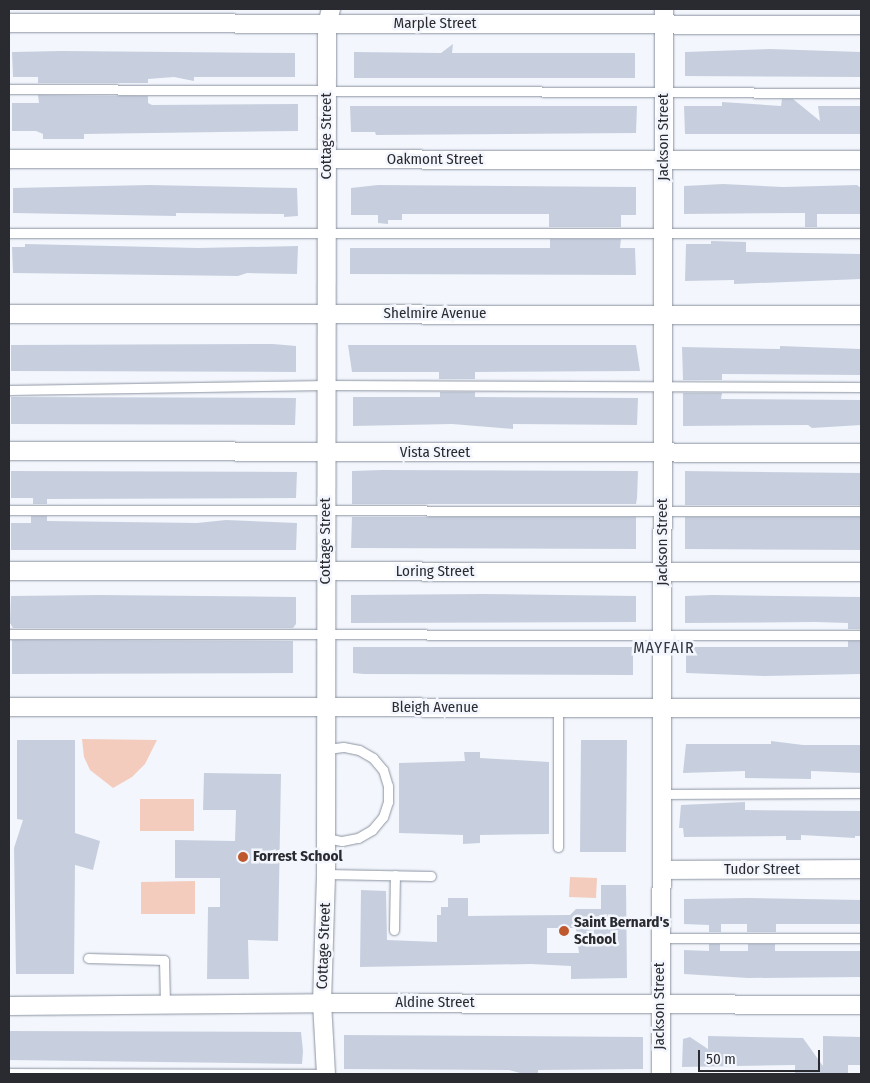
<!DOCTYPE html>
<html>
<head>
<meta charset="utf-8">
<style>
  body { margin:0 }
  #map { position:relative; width:870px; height:1083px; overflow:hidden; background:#f3f6fc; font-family:"Fira Sans Condensed",sans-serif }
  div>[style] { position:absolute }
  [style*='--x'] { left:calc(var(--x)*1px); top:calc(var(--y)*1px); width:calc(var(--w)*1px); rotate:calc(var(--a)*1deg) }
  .green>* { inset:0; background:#f3ccbd }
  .building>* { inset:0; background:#c7cfde }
  .roads { filter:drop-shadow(0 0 1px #8b93a1) drop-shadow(0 0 1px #8b93a1) }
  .service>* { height:9px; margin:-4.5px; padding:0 4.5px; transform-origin:4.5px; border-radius:4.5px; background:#fff }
  .minor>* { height:18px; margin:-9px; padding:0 9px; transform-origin:9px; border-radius:9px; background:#fff }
  .dots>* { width:14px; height:14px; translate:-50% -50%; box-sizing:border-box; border:2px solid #f3f6fc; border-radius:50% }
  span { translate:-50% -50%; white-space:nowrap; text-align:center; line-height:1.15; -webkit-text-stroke:5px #f3f6fc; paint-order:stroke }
  .street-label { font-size:15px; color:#292b31 }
  .poi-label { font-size:15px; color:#292b31; font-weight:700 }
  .left { translate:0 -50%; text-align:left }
  .neighbourhood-label { font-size:16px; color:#333945; letter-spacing:1px }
  .frame { position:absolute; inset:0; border:10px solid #292b31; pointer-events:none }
  .scale { position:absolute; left:698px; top:1050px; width:122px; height:22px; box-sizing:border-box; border:2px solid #292b31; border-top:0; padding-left:6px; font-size:15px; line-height:18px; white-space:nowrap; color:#292b31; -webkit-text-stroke:4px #f3f6fc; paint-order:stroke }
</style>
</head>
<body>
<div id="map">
  <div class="green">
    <div style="clip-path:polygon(82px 739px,157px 740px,145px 764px,132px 777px,113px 788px,90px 770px,84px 757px)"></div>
    <div style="clip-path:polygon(140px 799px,194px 799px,194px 831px,140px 831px)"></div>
    <div style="clip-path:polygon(570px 877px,597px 878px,596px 898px,569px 897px)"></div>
    <div style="clip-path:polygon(195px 881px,195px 914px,141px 914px,141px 882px)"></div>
  </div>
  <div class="building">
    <div style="clip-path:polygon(453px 44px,452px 53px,635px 53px,635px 78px,354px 78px,354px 52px,441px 53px)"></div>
    <div style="clip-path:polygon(770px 49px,861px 52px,861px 77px,685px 76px,685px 52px)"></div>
    <div style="clip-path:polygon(62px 51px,295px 53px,295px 77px,194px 77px,194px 81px,174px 77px,148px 79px,148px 83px,38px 83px,38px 77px,13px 77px,12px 52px)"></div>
    <div style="clip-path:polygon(38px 95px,148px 96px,148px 103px,152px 105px,298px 104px,298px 131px,84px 134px,84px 139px,43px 139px,43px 134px,36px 131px,12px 131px,12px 103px,39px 103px)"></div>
    <div style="clip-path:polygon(782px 99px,793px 99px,820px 121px,818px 106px,861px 106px,861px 134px,685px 134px,684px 106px,722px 106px,722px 102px,781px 106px)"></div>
    <div style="clip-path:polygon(350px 106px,637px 106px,636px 133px,376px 135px,375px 132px,351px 132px)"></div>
    <div style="clip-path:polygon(723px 184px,783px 187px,857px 185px,861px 188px,861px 214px,817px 214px,817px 227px,805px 227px,805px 213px,684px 214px,684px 186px)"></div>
    <div style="clip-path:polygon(149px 185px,297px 188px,298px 216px,284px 217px,284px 214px,176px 213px,176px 216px,13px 213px,13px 188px)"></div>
    <div style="clip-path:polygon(378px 185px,636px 187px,636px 215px,621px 215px,621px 227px,549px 227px,549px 214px,402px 214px,402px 220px,388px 220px,388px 224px,378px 223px,378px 215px,351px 215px,351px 188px)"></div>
    <div style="clip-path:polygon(550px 239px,621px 239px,620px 248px,635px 248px,636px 275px,350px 274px,350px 248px,550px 248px)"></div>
    <div style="clip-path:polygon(711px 241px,746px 242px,746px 252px,861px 254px,861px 279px,734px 284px,734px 280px,685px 281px,686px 244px,711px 244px)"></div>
    <div style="clip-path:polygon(25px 244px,198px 248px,298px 246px,297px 274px,247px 273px,238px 276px,13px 273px,12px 247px,25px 247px)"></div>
    <div style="clip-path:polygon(273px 344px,296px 346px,296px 372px,11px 371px,11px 345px)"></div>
    <div style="clip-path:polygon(348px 345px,636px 345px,640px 371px,475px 372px,475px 379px,439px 379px,439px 372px,352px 372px)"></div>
    <div style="clip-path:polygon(780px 346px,861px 349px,861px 375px,722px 374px,722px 380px,683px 380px,682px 347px,780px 349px)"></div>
    <div style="clip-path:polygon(440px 392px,475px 392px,475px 397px,638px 398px,637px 425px,513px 424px,513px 429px,452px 424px,353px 426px,353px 397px,440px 397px)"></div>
    <div style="clip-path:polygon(683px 393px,722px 393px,721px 399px,861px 400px,861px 425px,812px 428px,808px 425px,683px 426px)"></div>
    <div style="clip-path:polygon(11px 397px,296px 398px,295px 425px,11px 424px)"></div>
    <div style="clip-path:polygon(382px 470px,638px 471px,637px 498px,636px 504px,352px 504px,352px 471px)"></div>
    <div style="clip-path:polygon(11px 471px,297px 472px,296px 498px,47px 499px,47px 504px,33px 504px,33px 498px,11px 498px)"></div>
    <div style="clip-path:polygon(685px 471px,861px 473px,861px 505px,685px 505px)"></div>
    <div style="clip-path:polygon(31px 516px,47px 516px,47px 521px,197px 523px,226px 520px,297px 523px,296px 550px,11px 550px,11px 523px,31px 523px)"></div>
    <div style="clip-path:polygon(352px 517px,636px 517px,636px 549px,351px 548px)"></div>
    <div style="clip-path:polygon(685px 517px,861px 517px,861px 550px,685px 549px)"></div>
    <div style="clip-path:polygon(482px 594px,636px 596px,636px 622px,351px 623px,351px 595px)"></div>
    <div style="clip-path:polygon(99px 595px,296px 597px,296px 624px,293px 628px,13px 628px,10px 623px,11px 596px)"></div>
    <div style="clip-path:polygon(712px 595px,861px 597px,861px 629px,848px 629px,848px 623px,815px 622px,685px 623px,685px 596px)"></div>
    <div style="clip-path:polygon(12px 640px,293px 641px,293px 673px,12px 674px)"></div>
    <div style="clip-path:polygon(848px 641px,861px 641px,861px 674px,765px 676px,686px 673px,686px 647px,848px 647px)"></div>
    <div style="clip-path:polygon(353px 647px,633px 647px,633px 675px,364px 674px,353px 673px)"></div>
    <div style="clip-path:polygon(17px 740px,75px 740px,75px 833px,100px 841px,93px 870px,75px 865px,74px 974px,16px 974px,14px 848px,23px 820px,17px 819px)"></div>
    <div style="clip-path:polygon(581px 740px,627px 740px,626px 852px,580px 852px)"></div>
    <div style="clip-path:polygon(771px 741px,803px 745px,861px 745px,861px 773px,811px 771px,811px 779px,745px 778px,745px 771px,683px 773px,686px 744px,771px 744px)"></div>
    <div style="clip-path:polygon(464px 752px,480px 752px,480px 758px,549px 762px,549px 834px,480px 835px,480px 843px,463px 844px,463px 835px,399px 833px,399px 763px,465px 761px)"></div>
    <div style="clip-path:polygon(204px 773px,281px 774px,278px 941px,248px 940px,249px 979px,207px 979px,208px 907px,220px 907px,220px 878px,175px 878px,175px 840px,235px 841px,236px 810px,203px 810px)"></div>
    <div style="clip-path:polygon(745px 802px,745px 810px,861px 811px,861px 836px,855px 836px,855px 838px,801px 835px,801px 840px,786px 840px,786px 836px,684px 837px,683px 828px,679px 828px,681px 805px)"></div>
    <div style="clip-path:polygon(evenodd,601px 885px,626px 885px,627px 978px,571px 979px,571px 966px,531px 964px,360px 967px,361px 890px,386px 891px,387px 940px,437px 942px,437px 915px,441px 915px,441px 907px,448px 907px,448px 898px,468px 898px,468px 916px,570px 915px,576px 909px,601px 909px,601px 885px,547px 928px,576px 928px,579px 953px,547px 953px,547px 928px)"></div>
    <div style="clip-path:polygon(748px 898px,861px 900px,861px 924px,776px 924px,776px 932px,747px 932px,747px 924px,721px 924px,721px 932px,709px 932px,709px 925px,684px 924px,684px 899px)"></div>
    <div style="clip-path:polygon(709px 944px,720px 944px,720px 951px,748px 951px,748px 944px,775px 944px,775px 951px,861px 951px,861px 977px,748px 978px,684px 974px,684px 950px,709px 951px)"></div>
    <div style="clip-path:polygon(9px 1031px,301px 1032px,303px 1051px,302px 1064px,9px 1060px)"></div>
    <div style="clip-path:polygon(344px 1035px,643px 1037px,643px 1069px,538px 1070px,538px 1074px,524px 1074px,509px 1070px,344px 1069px)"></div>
    <div style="clip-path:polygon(708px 1036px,803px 1038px,823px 1066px,823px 1036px,861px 1037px,861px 1065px,848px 1065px,848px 1074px,795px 1074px,795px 1065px,682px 1067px,683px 1039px,690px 1037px,708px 1049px)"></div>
  </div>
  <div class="roads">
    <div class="service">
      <div style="--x:9;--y:89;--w:852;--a:0.27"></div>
      <div style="--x:9;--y:233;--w:852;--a:0"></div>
      <div style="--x:9;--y:390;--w:318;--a:-0.9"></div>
      <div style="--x:327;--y:385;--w:534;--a:0.21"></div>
      <div style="--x:9;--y:510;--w:852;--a:0.07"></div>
      <div style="--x:9;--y:634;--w:852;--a:0.07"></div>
      <div style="--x:663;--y:794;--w:198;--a:-0.3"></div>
      <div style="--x:326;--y:838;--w:16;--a:11"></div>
      <div style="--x:342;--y:841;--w:16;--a:-11"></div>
      <div style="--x:358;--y:838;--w:16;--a:-30"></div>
      <div style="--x:372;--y:830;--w:17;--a:-50"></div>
      <div style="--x:383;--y:817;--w:16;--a:-72"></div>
      <div style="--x:388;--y:802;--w:16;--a:-90"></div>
      <div style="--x:388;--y:786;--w:17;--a:-107"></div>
      <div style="--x:383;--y:770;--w:16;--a:-130"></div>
      <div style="--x:373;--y:758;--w:16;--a:-150"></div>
      <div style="--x:359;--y:750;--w:16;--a:-169"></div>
      <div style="--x:343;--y:747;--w:16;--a:173"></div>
      <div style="--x:558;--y:847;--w:139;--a:-90"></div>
      <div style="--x:326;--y:874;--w:105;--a:1.1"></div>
      <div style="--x:394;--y:930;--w:55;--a:-89"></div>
      <div style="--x:660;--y:938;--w:201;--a:0"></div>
      <div style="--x:88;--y:958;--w:76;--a:1.5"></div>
      <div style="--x:164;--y:960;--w:45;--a:88.7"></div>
      <div style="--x:9;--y:1073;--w:317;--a:0.2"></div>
    </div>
    <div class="minor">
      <div style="--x:9;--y:23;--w:852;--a:0.13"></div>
      <div style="--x:9;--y:159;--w:852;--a:0.07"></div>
      <div style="--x:9;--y:314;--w:852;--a:0.07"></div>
      <div style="--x:9;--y:451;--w:852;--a:0.13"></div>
      <div style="--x:9;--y:571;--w:852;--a:0.07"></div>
      <div style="--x:9;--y:707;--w:852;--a:0.07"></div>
      <div style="--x:663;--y:870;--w:198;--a:-0.3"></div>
      <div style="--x:9;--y:1006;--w:313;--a:-0.5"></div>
      <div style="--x:322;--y:1003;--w:539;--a:0.21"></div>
      <div style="--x:326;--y:1074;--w:71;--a:-93.2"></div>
      <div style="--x:322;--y:1003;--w:129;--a:-88.2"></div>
      <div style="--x:326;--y:874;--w:850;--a:-89.93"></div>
      <div style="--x:327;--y:24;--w:16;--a:-75"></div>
      <div style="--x:661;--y:1074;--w:1065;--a:-89.84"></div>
    </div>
  </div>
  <div class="dots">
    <div style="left:243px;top:857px;background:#bf582d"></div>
    <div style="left:564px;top:931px;background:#bf582d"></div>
  </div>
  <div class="street-label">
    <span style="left:435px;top:24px">Marple Street</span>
    <span style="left:327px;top:136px;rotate:-90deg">Cottage Street</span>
    <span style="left:664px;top:137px;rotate:-90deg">Jackson Street</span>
    <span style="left:435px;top:160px">Oakmont Street</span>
    <span style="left:435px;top:314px">Shelmire Avenue</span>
    <span style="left:435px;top:453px">Vista Street</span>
    <span style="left:326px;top:541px;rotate:-90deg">Cottage Street</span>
    <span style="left:663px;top:542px;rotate:-90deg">Jackson Street</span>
    <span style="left:435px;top:572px">Loring Street</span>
    <span style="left:435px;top:708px">Bleigh Avenue</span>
    <span style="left:762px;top:870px">Tudor Street</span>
    <span style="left:324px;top:946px;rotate:-88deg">Cottage Street</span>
    <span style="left:435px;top:1003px">Aldine Street</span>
    <span style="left:660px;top:1006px;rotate:-90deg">Jackson Street</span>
  </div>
  <div class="poi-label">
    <span class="left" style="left:253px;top:857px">Forrest School</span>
    <span class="left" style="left:574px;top:931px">Saint Bernard's<br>School</span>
  </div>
  <div class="neighbourhood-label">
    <span style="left:664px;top:648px">MAYFAIR</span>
  </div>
  <div class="frame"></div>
  <div class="scale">50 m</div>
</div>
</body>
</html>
